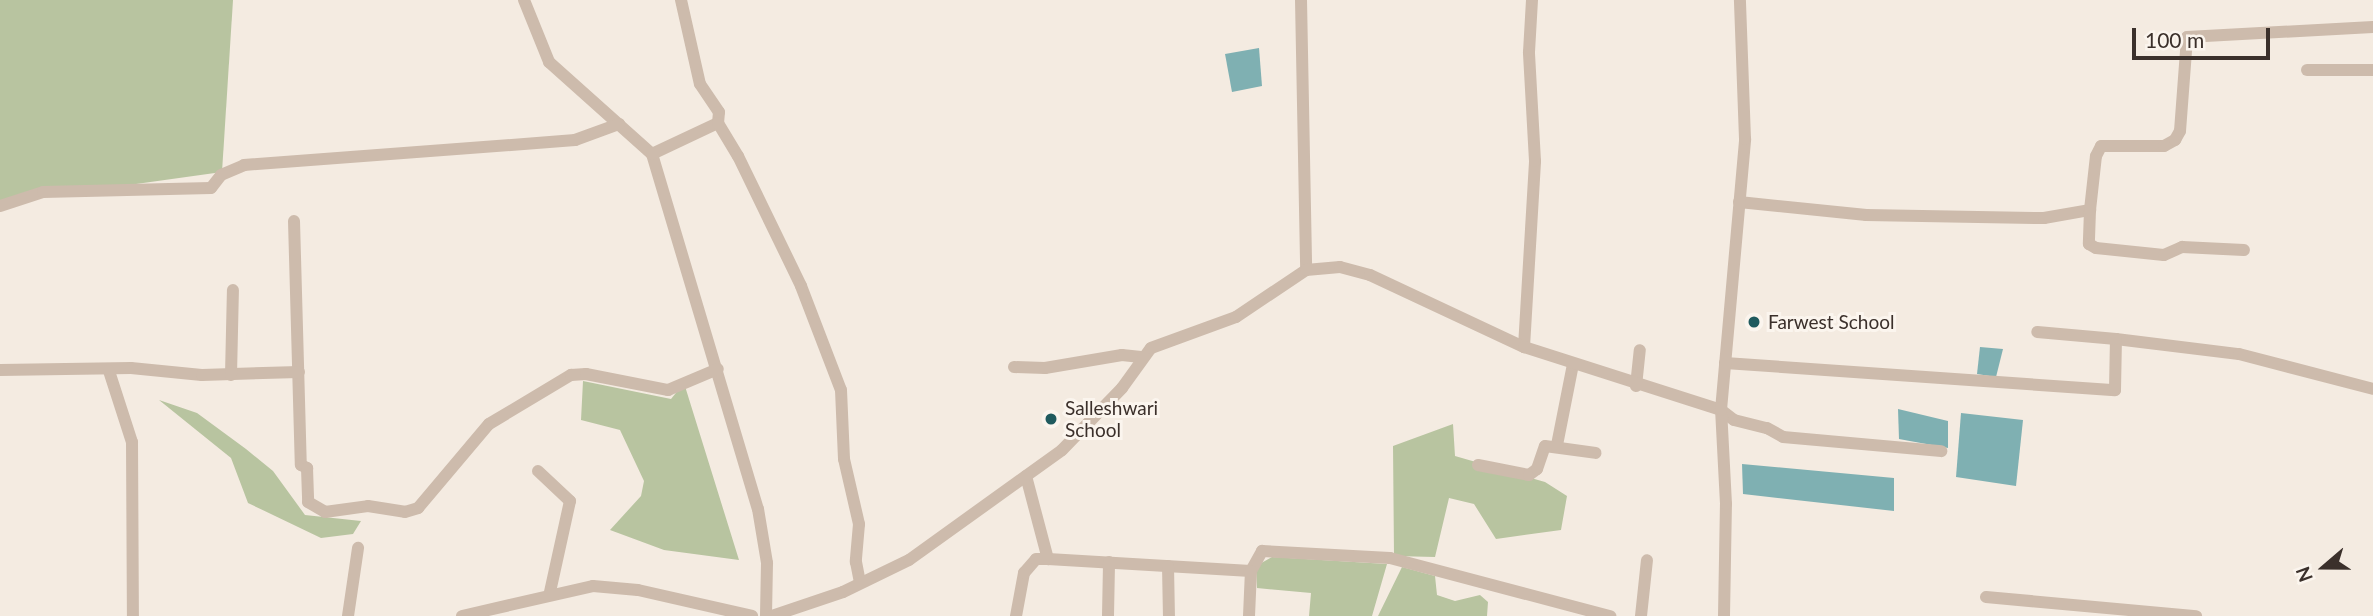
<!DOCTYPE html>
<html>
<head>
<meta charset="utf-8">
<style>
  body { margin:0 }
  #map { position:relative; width:2373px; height:616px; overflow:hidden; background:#f4ebe1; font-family:Lato,sans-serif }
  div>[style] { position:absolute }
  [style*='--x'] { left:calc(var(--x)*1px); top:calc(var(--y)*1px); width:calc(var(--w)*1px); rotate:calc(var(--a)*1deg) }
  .green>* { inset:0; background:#b8c4a0 }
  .water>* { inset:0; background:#7fb0b2 }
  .minor>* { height:12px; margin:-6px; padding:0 6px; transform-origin:6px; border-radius:6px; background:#cdbbac }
  .dots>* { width:19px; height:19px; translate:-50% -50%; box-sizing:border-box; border:4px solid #fbf5ee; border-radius:50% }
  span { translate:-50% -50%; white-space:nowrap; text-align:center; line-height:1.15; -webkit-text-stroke:6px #fbf5ee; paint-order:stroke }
  .poi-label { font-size:19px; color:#3b302b }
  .left { translate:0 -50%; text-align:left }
  .north { position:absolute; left:2289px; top:532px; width:70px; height:70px; -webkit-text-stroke:5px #fbf5ee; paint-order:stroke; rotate:250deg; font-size:19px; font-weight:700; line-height:28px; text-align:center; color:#3b302b }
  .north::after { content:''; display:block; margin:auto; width:24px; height:32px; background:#3b302b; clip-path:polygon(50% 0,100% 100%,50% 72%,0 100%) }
  .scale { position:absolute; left:2132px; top:28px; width:138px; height:32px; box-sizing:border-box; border:4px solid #3b302b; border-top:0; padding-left:9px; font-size:21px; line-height:24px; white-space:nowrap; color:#3b302b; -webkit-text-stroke:5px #fbf5ee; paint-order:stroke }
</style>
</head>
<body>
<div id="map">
  <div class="green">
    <div style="clip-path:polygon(0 0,233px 0,222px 172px,0 203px)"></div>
    <div style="clip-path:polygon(583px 381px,671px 399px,684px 383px,739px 560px,664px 550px,610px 530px,641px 496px,644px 481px,620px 430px,581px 420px)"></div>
    <div style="clip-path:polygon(159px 400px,197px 413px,246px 449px,273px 471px,305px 515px,361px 521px,353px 534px,321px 538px,248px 503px,231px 458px)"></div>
    <div style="clip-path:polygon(1453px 424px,1455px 456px,1545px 482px,1567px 496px,1561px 530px,1496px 539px,1474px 504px,1449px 498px,1435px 557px,1394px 556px,1393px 446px)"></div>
    <div style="clip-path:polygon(1272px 557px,1387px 564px,1372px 616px,1309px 616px,1311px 593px,1257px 588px,1256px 566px)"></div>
    <div style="clip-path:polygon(1402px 567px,1435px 576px,1437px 595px,1455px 601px,1480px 595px,1488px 602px,1487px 616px,1378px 616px)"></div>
  </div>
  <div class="water">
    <div style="clip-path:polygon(1259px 48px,1262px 86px,1232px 92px,1225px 54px)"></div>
    <div style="clip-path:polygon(1980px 347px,2003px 349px,1996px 377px,1977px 374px)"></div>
    <div style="clip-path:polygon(1898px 409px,1948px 421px,1948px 448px,1899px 439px)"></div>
    <div style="clip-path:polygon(1961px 413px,2023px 420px,2016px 486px,1956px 477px)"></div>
    <div style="clip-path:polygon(1742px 464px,1894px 478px,1894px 511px,1743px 494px)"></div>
  </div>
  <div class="minor">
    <div style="--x:524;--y:0;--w:67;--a:68"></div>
    <div style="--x:549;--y:62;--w:138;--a:41.8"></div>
    <div style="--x:652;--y:154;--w:370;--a:73.4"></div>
    <div style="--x:758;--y:509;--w:55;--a:80.5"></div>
    <div style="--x:767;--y:563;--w:53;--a:91.1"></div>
    <div style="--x:681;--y:0;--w:86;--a:77.3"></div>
    <div style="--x:700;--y:84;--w:34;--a:56"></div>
    <div style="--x:719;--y:112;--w:11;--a:95"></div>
    <div style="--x:1301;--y:0;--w:270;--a:88.9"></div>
    <div style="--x:2307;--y:70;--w:66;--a:0"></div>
    <div style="--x:652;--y:154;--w:73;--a:-25.2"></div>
    <div style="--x:718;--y:123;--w:39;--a:59"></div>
    <div style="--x:738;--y:156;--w:144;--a:64.1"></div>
    <div style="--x:801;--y:286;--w:111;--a:69"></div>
    <div style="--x:841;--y:390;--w:69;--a:87.5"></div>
    <div style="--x:844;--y:459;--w:67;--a:77"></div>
    <div style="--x:859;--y:524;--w:38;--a:95"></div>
    <div style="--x:856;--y:562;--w:21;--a:79"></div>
    <div style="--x:1739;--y:202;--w:128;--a:5.8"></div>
    <div style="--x:1866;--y:215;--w:178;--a:1"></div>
    <div style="--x:2044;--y:218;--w:47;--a:-9.9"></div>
    <div style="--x:2090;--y:210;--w:34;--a:92"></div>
    <div style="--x:2089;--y:244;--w:8;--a:30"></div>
    <div style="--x:2096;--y:248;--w:68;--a:5.9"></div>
    <div style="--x:2164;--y:255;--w:20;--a:-24"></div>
    <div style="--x:2182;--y:247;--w:62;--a:2.8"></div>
    <div style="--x:0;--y:206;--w:45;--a:-18"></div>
    <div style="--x:43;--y:192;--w:168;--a:-1.4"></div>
    <div style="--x:211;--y:188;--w:16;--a:-52"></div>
    <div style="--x:221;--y:175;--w:25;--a:-23"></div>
    <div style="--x:244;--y:165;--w:332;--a:-4.3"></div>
    <div style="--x:575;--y:140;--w:47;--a:-20"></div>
    <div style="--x:2090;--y:210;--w:54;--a:-83.7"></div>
    <div style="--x:2096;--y:156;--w:11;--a:-63"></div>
    <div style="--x:2101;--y:146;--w:63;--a:0"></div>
    <div style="--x:2164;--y:146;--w:13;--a:-29"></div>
    <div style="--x:2175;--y:140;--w:10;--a:-61"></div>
    <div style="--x:2180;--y:131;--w:94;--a:-85.7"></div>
    <div style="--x:2187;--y:37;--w:186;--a:-3.1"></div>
    <div style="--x:294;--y:221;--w:244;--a:88.4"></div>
    <div style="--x:301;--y:465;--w:7;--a:27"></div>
    <div style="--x:307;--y:468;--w:34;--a:88"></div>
    <div style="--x:308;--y:502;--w:20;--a:30"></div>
    <div style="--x:325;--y:512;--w:43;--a:-7.9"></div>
    <div style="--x:368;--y:506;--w:37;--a:9"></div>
    <div style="--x:405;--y:512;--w:14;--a:-17"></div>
    <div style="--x:418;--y:508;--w:110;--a:-49.8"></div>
    <div style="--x:489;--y:424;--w:96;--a:-30.9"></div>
    <div style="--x:571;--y:375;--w:15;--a:-4"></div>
    <div style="--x:586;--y:374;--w:84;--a:11"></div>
    <div style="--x:668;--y:390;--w:54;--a:-22.8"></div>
    <div style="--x:2116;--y:339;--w:124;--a:7"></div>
    <div style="--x:2239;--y:354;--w:138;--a:14.6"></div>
    <div style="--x:1524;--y:347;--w:186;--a:-86.6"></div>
    <div style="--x:1535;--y:161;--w:109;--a:-93.2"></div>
    <div style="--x:1529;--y:52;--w:52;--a:-86.7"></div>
    <div style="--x:1725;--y:363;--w:391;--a:4"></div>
    <div style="--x:2115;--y:390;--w:51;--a:-88.9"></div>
    <div style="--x:2116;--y:339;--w:79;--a:-174.9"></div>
    <div style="--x:1014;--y:367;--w:31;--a:2"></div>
    <div style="--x:1045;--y:368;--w:78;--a:-9.6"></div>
    <div style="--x:1122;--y:355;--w:19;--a:6"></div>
    <div style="--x:0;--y:370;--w:131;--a:-0.9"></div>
    <div style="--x:131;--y:368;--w:71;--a:5.6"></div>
    <div style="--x:202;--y:375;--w:97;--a:-1.8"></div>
    <div style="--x:109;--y:371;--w:75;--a:72.1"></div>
    <div style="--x:132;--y:442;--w:174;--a:89.7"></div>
    <div style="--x:231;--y:375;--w:85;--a:-88.7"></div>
    <div style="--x:1636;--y:386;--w:36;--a:-84"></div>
    <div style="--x:1557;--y:445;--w:83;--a:-78.8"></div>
    <div style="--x:1478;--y:465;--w:52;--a:11.1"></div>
    <div style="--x:1529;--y:475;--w:10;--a:-37"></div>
    <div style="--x:1537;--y:469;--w:24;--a:-71"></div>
    <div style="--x:1545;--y:446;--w:51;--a:7.8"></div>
    <div style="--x:538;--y:471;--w:44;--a:43.2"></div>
    <div style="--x:570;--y:501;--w:93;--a:102.4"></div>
    <div style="--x:1026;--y:476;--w:86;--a:75.2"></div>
    <div style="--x:1048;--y:559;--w:203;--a:3.4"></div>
    <div style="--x:1251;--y:571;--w:23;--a:-61"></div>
    <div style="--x:1262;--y:551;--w:128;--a:3.1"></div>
    <div style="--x:1390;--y:558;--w:228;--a:14.8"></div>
    <div style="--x:1168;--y:566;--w:50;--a:88.9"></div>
    <div style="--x:1986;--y:597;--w:211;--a:5.2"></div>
    <div style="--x:348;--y:616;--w:69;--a:-81.6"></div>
    <div style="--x:462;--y:616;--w:134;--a:-12.9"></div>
    <div style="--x:593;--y:586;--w:45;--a:5.1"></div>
    <div style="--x:638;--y:590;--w:117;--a:12.8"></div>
    <div style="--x:772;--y:616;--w:75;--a:-18.7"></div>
    <div style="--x:843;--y:592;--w:73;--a:-25.9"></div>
    <div style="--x:909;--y:560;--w:188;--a:-35.7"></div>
    <div style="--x:1062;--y:450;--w:86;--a:-45.9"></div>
    <div style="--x:1122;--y:388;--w:49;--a:-54.1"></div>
    <div style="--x:1151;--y:348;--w:90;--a:-20"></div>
    <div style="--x:1236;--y:317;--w:84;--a:-33.9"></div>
    <div style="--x:1306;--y:270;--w:34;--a:-5"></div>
    <div style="--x:1340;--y:267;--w:31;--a:15"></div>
    <div style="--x:1370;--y:275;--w:170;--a:25.1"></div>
    <div style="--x:1524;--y:347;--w:207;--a:17.7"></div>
    <div style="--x:1721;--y:410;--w:16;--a:38"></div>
    <div style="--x:1734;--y:420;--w:34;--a:14"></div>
    <div style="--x:1767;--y:428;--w:18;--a:29"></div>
    <div style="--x:1783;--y:437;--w:159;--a:5.1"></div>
    <div style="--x:1016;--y:616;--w:44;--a:-79.5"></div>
    <div style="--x:1024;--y:573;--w:18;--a:-49"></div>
    <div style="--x:1036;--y:559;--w:12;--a:0"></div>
    <div style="--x:1108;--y:616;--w:54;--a:-88.9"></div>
    <div style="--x:1249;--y:616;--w:45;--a:-87.5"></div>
    <div style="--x:1641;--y:616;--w:56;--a:-83.9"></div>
    <div style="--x:1724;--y:616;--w:112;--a:-89"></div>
    <div style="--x:1726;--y:504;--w:94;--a:-93"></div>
    <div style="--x:1721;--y:410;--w:272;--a:-84.9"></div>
    <div style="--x:1745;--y:139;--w:139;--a:-92.1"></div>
  </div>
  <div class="dots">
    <div style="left:1754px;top:322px;background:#1f5a5e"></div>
    <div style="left:1051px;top:419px;background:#1f5a5e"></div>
  </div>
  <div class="poi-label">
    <span class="left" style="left:1768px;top:322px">Farwest School</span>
    <span class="left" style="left:1065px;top:419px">Salleshwari<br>School</span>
  </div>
  <div class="north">N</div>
  <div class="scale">100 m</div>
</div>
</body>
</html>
